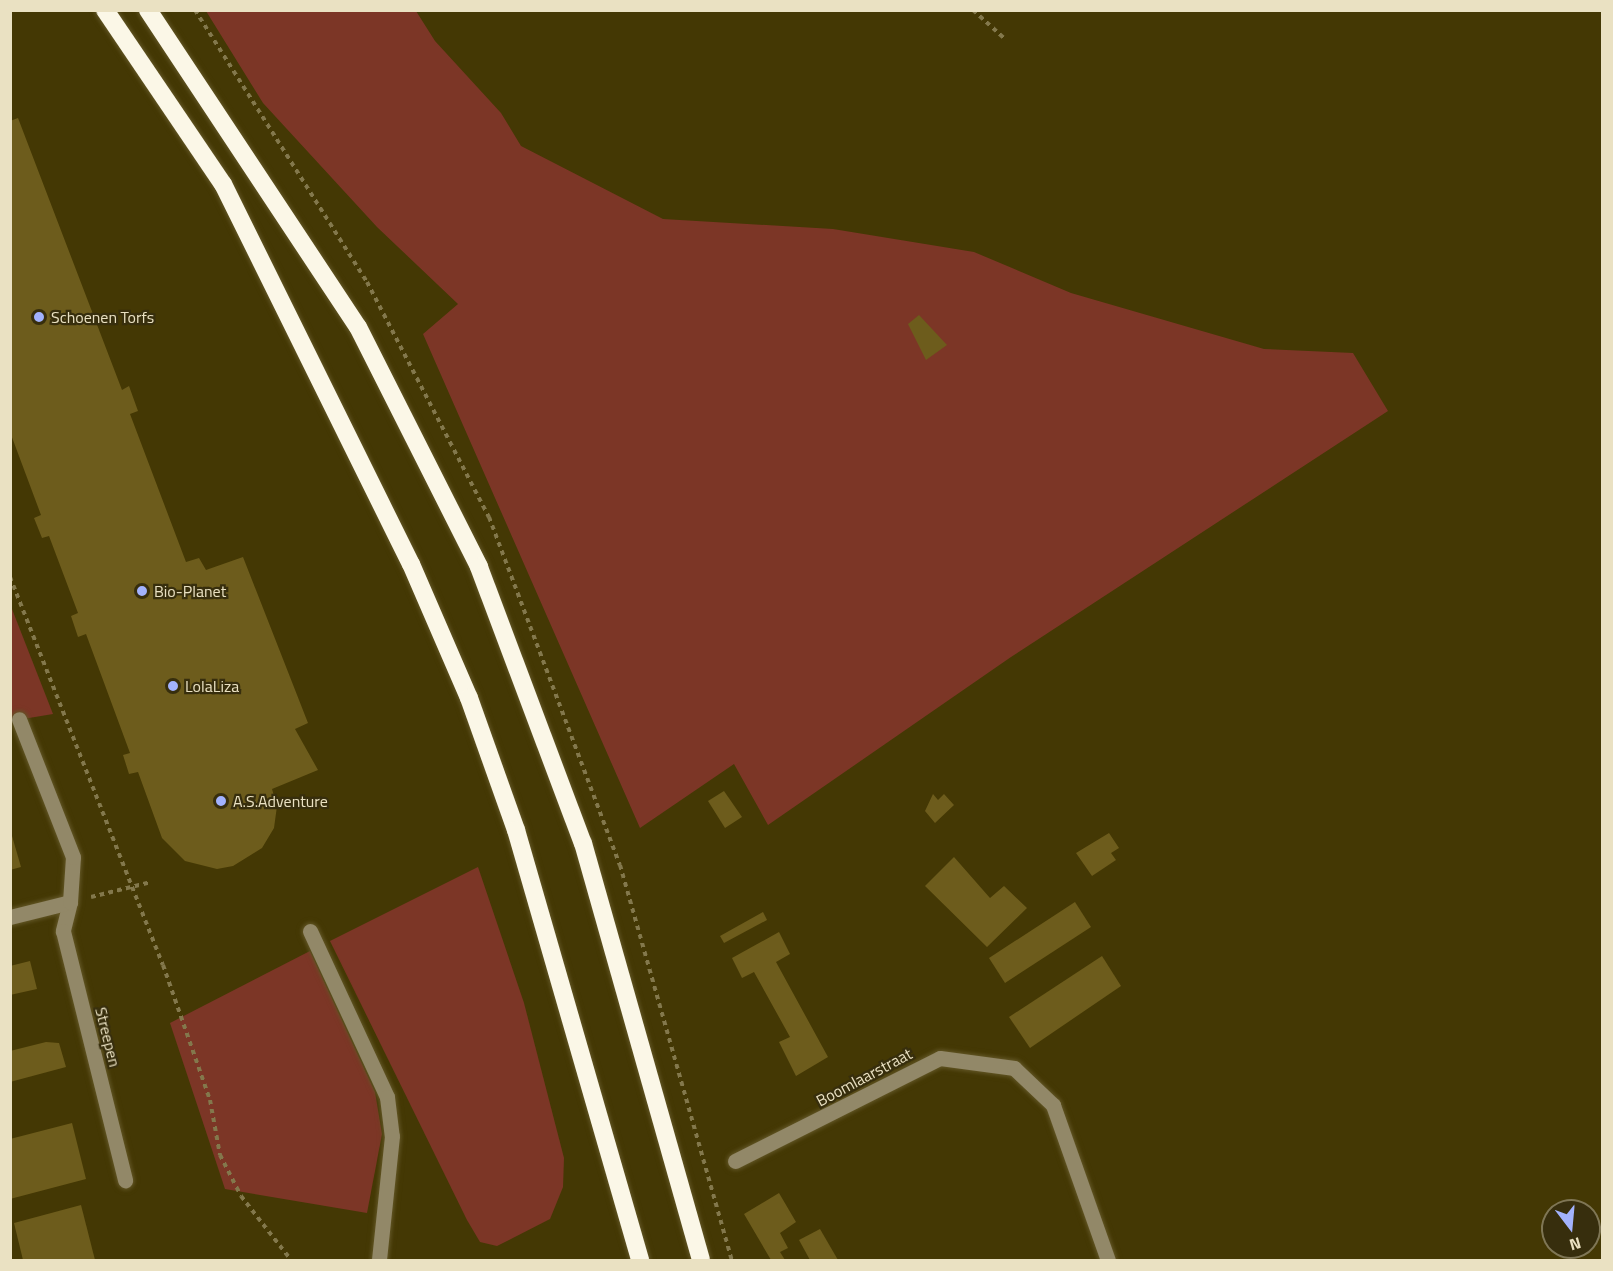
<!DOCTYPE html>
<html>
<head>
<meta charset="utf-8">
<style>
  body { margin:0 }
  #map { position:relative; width:1613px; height:1271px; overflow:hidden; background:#443804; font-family:"Titillium Web",sans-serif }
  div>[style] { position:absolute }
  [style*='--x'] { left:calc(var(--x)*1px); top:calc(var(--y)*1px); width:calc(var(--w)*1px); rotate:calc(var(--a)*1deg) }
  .green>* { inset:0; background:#7c3626 }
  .building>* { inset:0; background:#6d5c1c }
  .path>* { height:4px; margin-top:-2px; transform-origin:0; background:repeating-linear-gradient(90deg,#83784c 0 4.5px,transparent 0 9px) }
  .roads { filter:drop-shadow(0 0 2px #625626) drop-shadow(0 0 2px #625626) }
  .minor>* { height:15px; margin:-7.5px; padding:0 7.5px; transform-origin:7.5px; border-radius:7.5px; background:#928868 }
  .highway>* { height:18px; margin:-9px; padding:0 9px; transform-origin:9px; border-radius:9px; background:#fbf7e7 }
  .dots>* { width:16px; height:16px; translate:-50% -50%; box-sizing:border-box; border:3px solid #372e0d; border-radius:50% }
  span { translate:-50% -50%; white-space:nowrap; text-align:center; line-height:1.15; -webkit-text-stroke:4.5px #372e0d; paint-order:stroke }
  .poi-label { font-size:16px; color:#eae1c2 }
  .left { translate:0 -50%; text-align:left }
  .street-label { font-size:16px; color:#eae1c2 }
  .frame { position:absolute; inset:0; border:12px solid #eae1c2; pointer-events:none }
  .north { position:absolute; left:1541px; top:1199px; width:60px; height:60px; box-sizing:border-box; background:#372e0d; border:2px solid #7f7655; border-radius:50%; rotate:164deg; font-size:16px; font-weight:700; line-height:24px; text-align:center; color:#eae1c2 }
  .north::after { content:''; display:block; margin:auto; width:21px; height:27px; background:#a2b2fd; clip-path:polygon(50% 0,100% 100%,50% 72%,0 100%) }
</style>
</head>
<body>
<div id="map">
  <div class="green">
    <div style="clip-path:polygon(206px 11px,416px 11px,435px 41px,501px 113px,521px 146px,663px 219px,833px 229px,974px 252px,1071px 293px,1264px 349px,1353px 353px,1388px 411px,1011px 657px,768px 825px,734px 764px,640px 828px,423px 334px,458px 304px,377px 227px,263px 103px)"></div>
    <div style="clip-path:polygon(10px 604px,53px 714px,11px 721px)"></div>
    <div style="clip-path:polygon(478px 867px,524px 1003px,564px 1158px,563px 1187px,550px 1219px,497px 1246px,480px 1242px,467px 1220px,330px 941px)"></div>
    <div style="clip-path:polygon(310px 951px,375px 1092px,382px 1134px,367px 1213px,225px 1189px,170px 1023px)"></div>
  </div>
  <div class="building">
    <div style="clip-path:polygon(18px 118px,122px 390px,129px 386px,138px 411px,130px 414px,186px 562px,199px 558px,206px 570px,243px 557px,308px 723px,295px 729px,318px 770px,272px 789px,277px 806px,274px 828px,262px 848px,233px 866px,217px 869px,185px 861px,162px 838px,138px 772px,129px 774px,123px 755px,130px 753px,86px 634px,78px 637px,71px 616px,78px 613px,49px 536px,42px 538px,34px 518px,41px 515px,10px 432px,10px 121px)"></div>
    <div style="clip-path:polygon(919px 315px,947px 345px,926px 360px,908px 324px)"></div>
    <div style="clip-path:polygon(724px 791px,742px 817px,725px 828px,708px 801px)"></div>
    <div style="clip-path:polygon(933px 794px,938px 800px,944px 794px,954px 805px,935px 823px,925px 811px)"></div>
    <div style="clip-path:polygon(10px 829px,21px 867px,10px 870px)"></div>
    <div style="clip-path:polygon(1109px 833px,1119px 848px,1111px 853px,1116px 860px,1092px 876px,1076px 853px)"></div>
    <div style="clip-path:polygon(954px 857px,990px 898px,1004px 886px,1027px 908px,987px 947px,925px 886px)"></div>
    <div style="clip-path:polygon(1075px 902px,1091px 927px,1005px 983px,989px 958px)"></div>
    <div style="clip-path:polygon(763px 912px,767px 920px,724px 943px,720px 936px)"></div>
    <div style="clip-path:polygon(779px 932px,790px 954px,776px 962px,828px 1057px,796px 1076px,779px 1042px,790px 1037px,754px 972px,742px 978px,732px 958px)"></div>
    <div style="clip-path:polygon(1102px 956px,1121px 986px,1030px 1048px,1009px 1017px)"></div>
    <div style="clip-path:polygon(30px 961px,37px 989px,10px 995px,10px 966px)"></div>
    <div style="clip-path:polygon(46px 1042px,59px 1043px,66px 1067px,10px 1082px,10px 1051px)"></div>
    <div style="clip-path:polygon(72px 1123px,86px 1179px,10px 1199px,10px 1139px)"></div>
    <div style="clip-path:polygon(779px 1193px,796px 1222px,780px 1233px,788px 1248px,780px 1252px,785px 1260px,771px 1260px,744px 1214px)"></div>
    <div style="clip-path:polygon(81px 1205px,95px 1260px,23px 1260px,14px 1223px)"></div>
    <div style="clip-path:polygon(820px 1229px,838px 1260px,810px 1260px,799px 1240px)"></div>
  </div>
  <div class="path">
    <div style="--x:195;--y:10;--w:322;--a:57.7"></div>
    <div style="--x:367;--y:282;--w:265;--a:62.6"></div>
    <div style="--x:489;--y:517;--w:372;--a:69.4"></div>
    <div style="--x:620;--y:865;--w:411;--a:74.2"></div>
    <div style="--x:973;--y:10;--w:42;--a:42.1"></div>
    <div style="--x:10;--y:577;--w:417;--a:68.5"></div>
    <div style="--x:163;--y:965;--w:143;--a:70.8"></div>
    <div style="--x:210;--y:1100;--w:56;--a:79.7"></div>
    <div style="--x:220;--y:1155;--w:46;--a:62.9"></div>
    <div style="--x:241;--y:1196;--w:81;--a:52"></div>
    <div style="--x:91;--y:897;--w:62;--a:-14"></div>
  </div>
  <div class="roads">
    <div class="minor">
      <div style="--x:70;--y:902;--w:30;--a:104"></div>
      <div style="--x:63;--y:931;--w:257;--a:76"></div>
      <div style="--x:10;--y:917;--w:62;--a:-14"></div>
      <div style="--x:70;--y:902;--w:45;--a:-86.2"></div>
      <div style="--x:73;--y:857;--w:148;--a:-111.4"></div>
      <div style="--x:310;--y:931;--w:183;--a:65.1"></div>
      <div style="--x:387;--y:1097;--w:39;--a:83"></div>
      <div style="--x:392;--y:1136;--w:125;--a:96"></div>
      <div style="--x:735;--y:1161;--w:229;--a:-26.7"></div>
      <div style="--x:940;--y:1058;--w:75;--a:7.7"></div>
      <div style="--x:1014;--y:1068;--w:54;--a:43.5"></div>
      <div style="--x:1053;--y:1105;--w:164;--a:70.5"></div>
    </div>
    <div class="highway">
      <div style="--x:105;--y:10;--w:210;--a:55.9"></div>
      <div style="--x:223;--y:184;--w:424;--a:63.7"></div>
      <div style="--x:411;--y:564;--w:146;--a:66.6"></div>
      <div style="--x:469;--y:698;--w:140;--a:70.4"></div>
      <div style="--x:516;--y:830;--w:448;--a:73.9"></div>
      <div style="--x:148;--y:10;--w:380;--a:56.5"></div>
      <div style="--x:358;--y:327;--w:269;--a:63.2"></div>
      <div style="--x:479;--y:567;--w:295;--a:69.4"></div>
      <div style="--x:583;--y:843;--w:433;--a:74.2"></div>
    </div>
  </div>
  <div class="dots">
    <div style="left:39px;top:317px;background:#a2b2fd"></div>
    <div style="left:142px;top:591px;background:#a2b2fd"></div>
    <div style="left:173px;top:686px;background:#a2b2fd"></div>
    <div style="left:221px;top:801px;background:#a2b2fd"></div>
  </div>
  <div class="poi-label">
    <span class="left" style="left:51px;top:317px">Schoenen Torfs</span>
    <span class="left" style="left:154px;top:591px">Bio-Planet</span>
    <span class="left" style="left:185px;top:686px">LolaLiza</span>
    <span class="left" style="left:233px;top:801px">A.S.Adventure</span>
  </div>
  <div class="street-label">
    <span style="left:108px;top:1037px;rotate:76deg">Streepen</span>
    <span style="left:864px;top:1077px;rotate:-28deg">Boomlaarstraat</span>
  </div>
  <div class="frame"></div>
  <div class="north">N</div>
</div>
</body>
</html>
